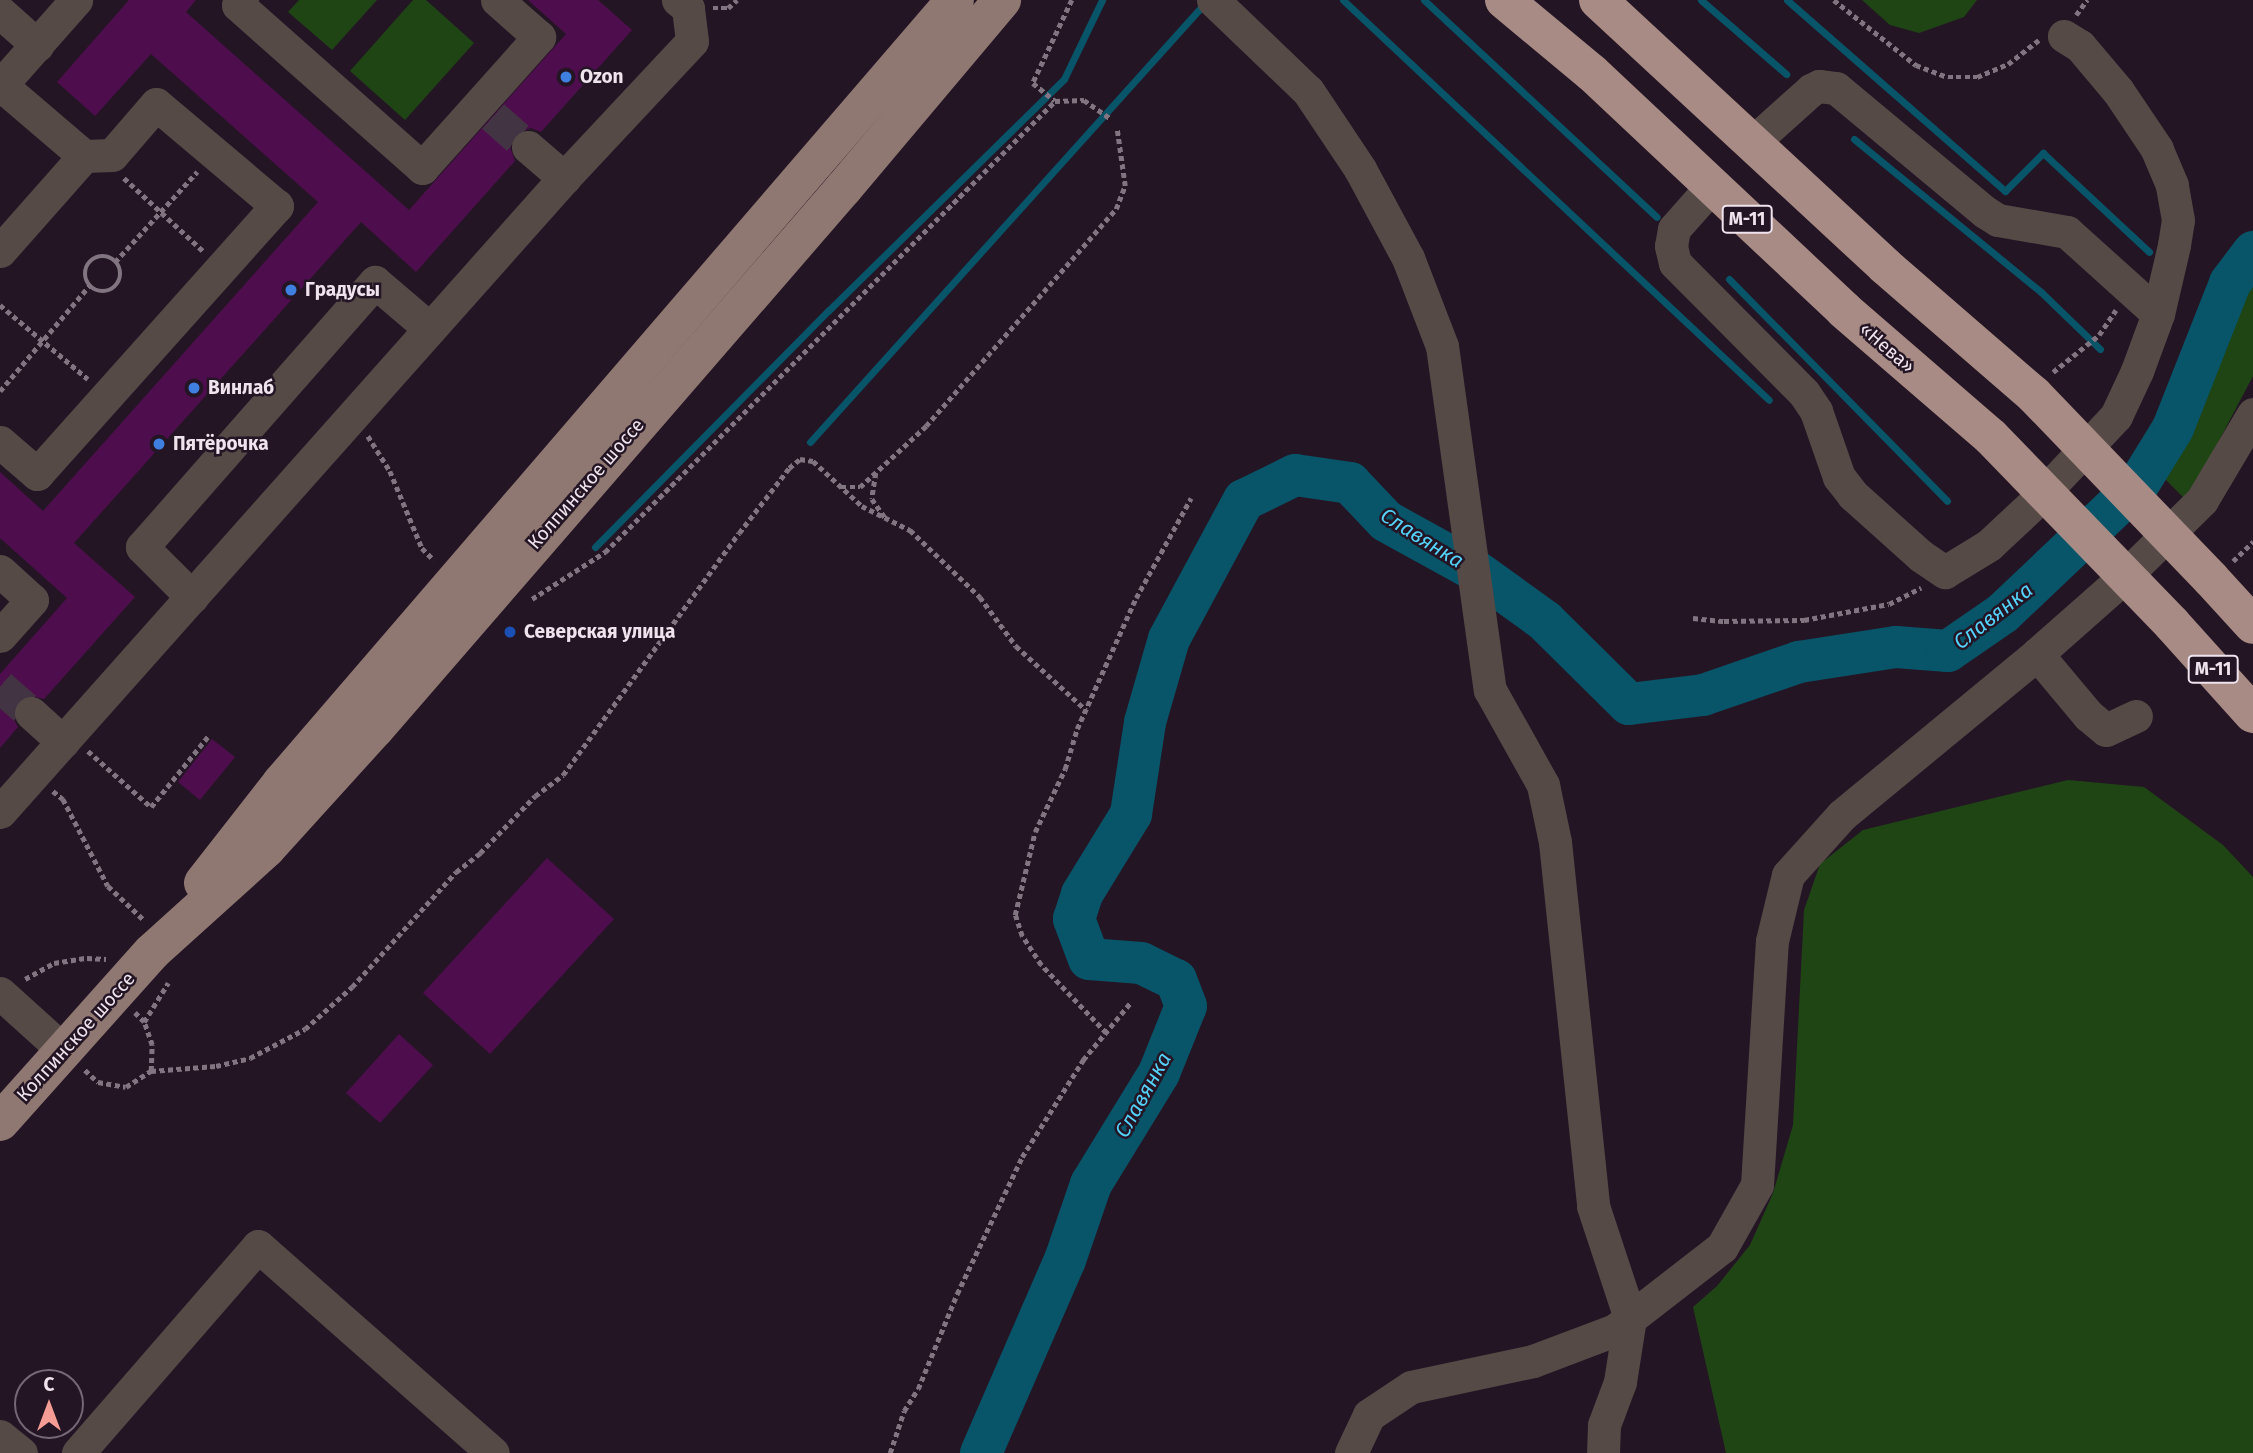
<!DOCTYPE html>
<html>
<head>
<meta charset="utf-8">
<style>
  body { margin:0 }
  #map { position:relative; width:2253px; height:1453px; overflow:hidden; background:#241524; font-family:"Fira Sans",sans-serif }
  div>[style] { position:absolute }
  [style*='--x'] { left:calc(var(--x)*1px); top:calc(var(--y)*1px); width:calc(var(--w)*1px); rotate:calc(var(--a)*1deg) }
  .green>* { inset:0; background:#1f4515 }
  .stream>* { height:7px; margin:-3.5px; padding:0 3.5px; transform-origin:3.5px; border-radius:3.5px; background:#085468 }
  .river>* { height:42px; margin:-21px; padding:0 21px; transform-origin:21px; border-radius:21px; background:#085468 }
  .building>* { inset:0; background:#4e0e4e }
  .minor-tunnel>* { height:33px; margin-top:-16.5px; transform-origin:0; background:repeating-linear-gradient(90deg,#423442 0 33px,transparent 0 50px) }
  .path>* { height:4.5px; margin-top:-2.25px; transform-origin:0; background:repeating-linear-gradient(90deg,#827582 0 5px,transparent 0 8.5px) }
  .path>.ring { margin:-2.25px; padding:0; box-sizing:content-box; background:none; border:4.5px solid #827582; border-radius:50% }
  .minor>* { height:33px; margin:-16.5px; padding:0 16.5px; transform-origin:16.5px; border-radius:16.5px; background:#564a47 }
  .major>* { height:38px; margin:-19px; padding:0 19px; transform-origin:19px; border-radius:19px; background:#907872 }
  .highway>* { height:38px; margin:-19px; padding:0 19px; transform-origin:19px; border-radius:19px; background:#a88b84 }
  .highway-bridge>* { height:38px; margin:-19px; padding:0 19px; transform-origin:19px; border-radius:19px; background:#a88b84 }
  .dots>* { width:19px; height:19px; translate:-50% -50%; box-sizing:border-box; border:4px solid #241524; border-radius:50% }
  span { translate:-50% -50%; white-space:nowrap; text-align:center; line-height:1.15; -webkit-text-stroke:5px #241524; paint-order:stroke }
  .shield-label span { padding:2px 5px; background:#241524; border:2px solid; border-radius:5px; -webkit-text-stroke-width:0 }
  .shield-label { font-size:18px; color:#efe4ee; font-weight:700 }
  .poi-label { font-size:19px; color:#efe4ee; font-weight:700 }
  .left { translate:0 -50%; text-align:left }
  .street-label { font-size:19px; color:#efe4ee }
  .water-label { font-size:21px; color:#54d2f9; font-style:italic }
  .north { position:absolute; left:14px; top:1369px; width:70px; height:70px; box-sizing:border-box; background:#241524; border:2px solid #756875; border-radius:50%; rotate:0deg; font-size:19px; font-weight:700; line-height:28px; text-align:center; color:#efe4ee }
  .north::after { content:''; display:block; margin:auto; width:24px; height:32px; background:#f59c94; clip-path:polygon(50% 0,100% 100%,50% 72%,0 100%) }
</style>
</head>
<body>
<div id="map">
  <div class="green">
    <div style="clip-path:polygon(299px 0,377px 0,332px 50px,288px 12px)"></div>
    <div style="clip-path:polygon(413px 0,426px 0,474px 43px,405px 120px,350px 71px)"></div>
    <div style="clip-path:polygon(1862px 0,1977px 0,1964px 17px,1919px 33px,1890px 25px)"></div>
    <div style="clip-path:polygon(2253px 275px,2253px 376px,2202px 473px,2184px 498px,2154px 468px,2180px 433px,2248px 280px)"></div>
    <div style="clip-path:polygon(2068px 780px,2144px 787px,2223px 845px,2253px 877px,2253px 1453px,1726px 1453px,1693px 1307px,1717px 1286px,1750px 1245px,1773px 1193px,1793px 1125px,1804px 910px,1820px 864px,1863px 830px)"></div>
  </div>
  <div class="stream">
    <div style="--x:1343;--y:0;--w:584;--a:43.2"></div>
    <div style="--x:1424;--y:0;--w:318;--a:43"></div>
    <div style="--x:1701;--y:0;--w:113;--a:41"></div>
    <div style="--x:1787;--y:0;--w:290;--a:41.2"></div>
    <div style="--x:2005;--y:191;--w:54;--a:-45"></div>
    <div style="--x:2043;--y:153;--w:145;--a:43"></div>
    <div style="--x:1854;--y:139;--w:242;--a:39.3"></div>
    <div style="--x:2041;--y:292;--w:82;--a:44"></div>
    <div style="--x:1729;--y:279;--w:311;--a:45.5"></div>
    <div style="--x:810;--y:442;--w:591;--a:-48.02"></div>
    <div style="--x:595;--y:547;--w:332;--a:-45.4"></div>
    <div style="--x:828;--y:311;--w:331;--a:-44.5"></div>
    <div style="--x:1064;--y:79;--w:88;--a:-64.3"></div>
  </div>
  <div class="river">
    <div style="--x:981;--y:1453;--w:210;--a:-66.5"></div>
    <div style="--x:1065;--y:1260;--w:80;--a:-71.1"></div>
    <div style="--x:1091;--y:1184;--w:130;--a:-58.5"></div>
    <div style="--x:1159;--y:1073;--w:72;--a:-68.1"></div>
    <div style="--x:1186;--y:1006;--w:28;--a:-111"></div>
    <div style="--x:1176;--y:980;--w:39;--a:-154"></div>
    <div style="--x:1141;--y:963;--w:52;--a:-175.6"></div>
    <div style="--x:1089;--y:959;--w:43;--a:-110.6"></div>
    <div style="--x:1074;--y:919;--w:26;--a:-72"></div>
    <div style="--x:1082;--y:894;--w:94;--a:-58.5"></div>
    <div style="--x:1131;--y:814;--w:93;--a:-81.3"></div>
    <div style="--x:1145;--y:722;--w:86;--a:-73.9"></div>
    <div style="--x:1169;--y:639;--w:158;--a:-61.7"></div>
    <div style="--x:1244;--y:500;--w:57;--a:-26.1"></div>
    <div style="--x:1295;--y:475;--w:56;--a:8.3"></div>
    <div style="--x:1350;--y:483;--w:52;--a:46.5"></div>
    <div style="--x:1386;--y:521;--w:99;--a:28.9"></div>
    <div style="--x:1473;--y:569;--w:89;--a:35.8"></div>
    <div style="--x:1545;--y:621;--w:118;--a:44.7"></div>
    <div style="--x:1629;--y:704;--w:75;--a:-6.9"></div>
    <div style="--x:1703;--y:695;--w:102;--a:-19"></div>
    <div style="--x:1799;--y:662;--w:98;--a:-8.8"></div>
    <div style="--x:1896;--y:647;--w:52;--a:4.4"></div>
    <div style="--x:1948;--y:651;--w:67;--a:-34.6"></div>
    <div style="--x:2003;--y:613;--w:186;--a:-43.5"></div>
    <div style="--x:2138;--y:485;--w:67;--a:-58.4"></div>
    <div style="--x:2173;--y:428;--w:156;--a:-68.5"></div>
    <div style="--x:2230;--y:283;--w:39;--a:-53"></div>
  </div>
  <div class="building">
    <div style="clip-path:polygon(129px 0,196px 0,186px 12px,409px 210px,566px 34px,528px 0,598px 0,632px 30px,541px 132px,531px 128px,514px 134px,509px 144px,515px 161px,416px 272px,361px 222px,74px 543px,135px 597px,44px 699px,26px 695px,16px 701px,13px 718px,18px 727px,0 748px,0 674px,67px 598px,0 538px,0 472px,43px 511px,318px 202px,151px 54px,95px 116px,57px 82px)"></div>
    <div style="clip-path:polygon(212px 739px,235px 757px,200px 800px,178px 782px)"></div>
    <div style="clip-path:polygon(547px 858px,614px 919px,490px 1054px,423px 993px)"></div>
    <div style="clip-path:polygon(399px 1034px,433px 1065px,380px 1123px,346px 1093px)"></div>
  </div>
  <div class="minor-tunnel">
    <div style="--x:493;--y:116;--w:47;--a:41.5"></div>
    <div style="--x:0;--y:686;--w:41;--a:41.1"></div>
  </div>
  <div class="path">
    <div style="--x:1072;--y:0;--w:92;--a:115.2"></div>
    <div style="--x:1033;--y:83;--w:28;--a:39"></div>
    <div style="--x:1055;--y:101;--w:29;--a:-2"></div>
    <div style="--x:1084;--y:100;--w:33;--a:35"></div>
    <div style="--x:1834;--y:0;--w:105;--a:38.4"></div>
    <div style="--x:1916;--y:65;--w:34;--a:21"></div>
    <div style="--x:1948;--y:77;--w:29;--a:0"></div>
    <div style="--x:1977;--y:77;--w:34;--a:-23"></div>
    <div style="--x:2008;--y:64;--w:39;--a:-38"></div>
    <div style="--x:713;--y:8;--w:15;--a:0"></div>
    <div style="--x:728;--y:8;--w:12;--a:-42"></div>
    <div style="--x:2076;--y:15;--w:19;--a:-54"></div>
    <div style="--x:124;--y:178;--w:108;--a:42.7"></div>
    <div class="ring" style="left:85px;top:256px;width:31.5px;height:31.5px"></div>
    <div style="--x:115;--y:262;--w:122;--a:-47.7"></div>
    <div style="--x:0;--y:305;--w:115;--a:40.1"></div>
    <div style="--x:2053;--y:372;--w:59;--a:-38.8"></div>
    <div style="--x:2099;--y:335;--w:30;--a:-56"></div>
    <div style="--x:0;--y:391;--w:139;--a:-49.7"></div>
    <div style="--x:368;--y:436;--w:41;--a:57.8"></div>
    <div style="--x:390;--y:471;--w:83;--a:67.4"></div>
    <div style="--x:422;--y:548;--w:17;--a:45"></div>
    <div style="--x:876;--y:473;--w:26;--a:99"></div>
    <div style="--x:872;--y:499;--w:24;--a:55"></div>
    <div style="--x:841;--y:487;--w:19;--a:0"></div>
    <div style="--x:860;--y:487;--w:90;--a:-42.7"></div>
    <div style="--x:926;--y:426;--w:288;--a:-48.8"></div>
    <div style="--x:1116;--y:209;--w:25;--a:-69"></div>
    <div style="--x:1125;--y:186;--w:58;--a:-98"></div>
    <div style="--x:2233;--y:561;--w:28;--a:-44"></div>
    <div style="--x:532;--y:599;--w:87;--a:-32.8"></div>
    <div style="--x:605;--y:552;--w:637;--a:-45.06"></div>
    <div style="--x:1693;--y:618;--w:31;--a:6"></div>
    <div style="--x:1724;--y:621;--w:80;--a:-0.7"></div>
    <div style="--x:1804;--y:620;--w:86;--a:-10.7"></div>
    <div style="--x:1889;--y:604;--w:36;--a:-27"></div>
    <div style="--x:88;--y:751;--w:84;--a:41.6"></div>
    <div style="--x:151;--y:807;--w:92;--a:-51.1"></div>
    <div style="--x:53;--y:791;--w:13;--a:39"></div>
    <div style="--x:63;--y:799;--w:98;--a:62.7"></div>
    <div style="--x:108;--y:886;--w:48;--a:43.3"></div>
    <div style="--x:25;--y:979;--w:33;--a:-29"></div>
    <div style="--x:54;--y:963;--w:33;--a:-9"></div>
    <div style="--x:87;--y:958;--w:19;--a:3"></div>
    <div style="--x:144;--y:1022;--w:46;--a:-58.4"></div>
    <div style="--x:1106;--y:1033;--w:94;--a:-133.7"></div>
    <div style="--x:1041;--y:965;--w:35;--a:-123"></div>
    <div style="--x:1022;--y:936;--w:22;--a:-108"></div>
    <div style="--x:1015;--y:915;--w:85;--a:-76.5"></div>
    <div style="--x:1035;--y:832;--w:70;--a:-64.5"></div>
    <div style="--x:1065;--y:769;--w:42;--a:-73.3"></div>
    <div style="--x:1077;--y:729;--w:144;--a:-65.8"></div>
    <div style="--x:1136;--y:598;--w:114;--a:-61.2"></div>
    <div style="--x:85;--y:1070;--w:18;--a:43"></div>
    <div style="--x:98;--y:1082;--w:28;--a:10"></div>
    <div style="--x:126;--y:1087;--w:30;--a:-33"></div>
    <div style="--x:151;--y:1071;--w:26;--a:-88"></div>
    <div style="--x:152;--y:1045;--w:24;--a:-109"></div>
    <div style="--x:144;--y:1022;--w:13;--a:-135"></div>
    <div style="--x:151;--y:1071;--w:65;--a:-4.4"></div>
    <div style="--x:216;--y:1066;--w:35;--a:-13"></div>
    <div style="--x:250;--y:1058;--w:62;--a:-27.8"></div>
    <div style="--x:305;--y:1029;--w:63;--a:-41.8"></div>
    <div style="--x:352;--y:987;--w:155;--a:-47.9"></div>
    <div style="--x:456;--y:872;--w:31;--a:-38"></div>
    <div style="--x:480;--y:853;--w:79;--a:-46"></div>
    <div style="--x:535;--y:796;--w:35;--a:-37"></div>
    <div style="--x:563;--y:775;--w:299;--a:-54"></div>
    <div style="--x:739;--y:533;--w:82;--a:-52.4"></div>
    <div style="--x:789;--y:468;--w:14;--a:-39"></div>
    <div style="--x:800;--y:459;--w:13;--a:9"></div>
    <div style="--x:813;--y:461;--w:67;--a:42.6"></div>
    <div style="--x:862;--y:506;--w:54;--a:26.6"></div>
    <div style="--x:910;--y:530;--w:97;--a:43.7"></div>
    <div style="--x:980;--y:597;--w:61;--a:53.7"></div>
    <div style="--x:1016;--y:646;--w:95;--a:42.4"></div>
    <div style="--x:890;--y:1453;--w:44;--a:-71.6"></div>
    <div style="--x:904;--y:1411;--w:26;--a:-58"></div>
    <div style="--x:918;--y:1389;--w:103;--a:-67.7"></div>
    <div style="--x:957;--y:1294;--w:152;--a:-64.6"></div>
    <div style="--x:1022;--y:1157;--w:115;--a:-57.8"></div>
    <div style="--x:1083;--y:1060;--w:75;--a:-50.4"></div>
  </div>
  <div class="minor">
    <div style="--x:242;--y:0;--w:6;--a:129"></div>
    <div style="--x:238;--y:5;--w:246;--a:41.5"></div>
    <div style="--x:422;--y:168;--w:176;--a:-48.2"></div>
    <div style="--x:539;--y:37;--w:56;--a:-138.6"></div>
    <div style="--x:1213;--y:0;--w:132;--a:43.8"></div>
    <div style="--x:1308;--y:91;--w:94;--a:56.3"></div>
    <div style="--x:1360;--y:169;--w:101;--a:61.7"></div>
    <div style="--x:1408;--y:258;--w:94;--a:68.9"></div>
    <div style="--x:1442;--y:346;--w:347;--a:82.1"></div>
    <div style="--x:1490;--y:690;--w:109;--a:60.8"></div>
    <div style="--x:1543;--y:785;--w:58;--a:78.1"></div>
    <div style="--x:1555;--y:842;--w:366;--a:84"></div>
    <div style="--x:1593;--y:1206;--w:118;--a:71.7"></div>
    <div style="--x:1630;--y:1318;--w:65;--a:98.9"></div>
    <div style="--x:1620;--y:1382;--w:46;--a:110.4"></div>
    <div style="--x:1604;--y:1425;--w:28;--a:92"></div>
    <div style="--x:0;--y:12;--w:50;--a:41.7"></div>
    <div style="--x:0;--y:86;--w:115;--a:-48.5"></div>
    <div style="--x:1753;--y:142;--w:78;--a:-41.9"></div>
    <div style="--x:1811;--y:90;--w:9;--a:-27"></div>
    <div style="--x:1819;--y:86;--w:17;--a:7"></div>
    <div style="--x:1836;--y:88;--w:194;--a:39.8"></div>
    <div style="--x:1985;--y:212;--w:15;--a:32"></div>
    <div style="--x:1998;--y:220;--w:70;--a:9.9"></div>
    <div style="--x:2067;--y:232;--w:122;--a:42"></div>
    <div style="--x:528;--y:147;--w:48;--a:40.7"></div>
    <div style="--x:1712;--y:186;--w:57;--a:131.5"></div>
    <div style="--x:1674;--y:229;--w:17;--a:100"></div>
    <div style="--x:1671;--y:246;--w:17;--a:77"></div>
    <div style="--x:1675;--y:263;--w:183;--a:45.2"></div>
    <div style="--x:1804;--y:393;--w:22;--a:56"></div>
    <div style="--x:1816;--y:411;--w:70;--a:70.8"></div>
    <div style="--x:1839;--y:477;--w:23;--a:52"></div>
    <div style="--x:1853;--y:495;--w:91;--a:41.9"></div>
    <div style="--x:1921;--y:556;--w:29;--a:34"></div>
    <div style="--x:1945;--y:572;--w:52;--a:-31.5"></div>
    <div style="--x:1989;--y:545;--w:63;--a:-43.1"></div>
    <div style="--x:2035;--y:502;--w:118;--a:-46.7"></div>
    <div style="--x:2116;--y:416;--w:50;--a:-65"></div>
    <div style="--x:2137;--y:371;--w:61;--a:-69.8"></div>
    <div style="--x:2158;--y:314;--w:71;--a:-76.9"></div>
    <div style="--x:2174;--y:245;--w:25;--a:-81"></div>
    <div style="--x:2178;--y:220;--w:36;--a:-100"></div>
    <div style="--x:2172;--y:185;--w:39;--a:-113"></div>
    <div style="--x:2157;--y:149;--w:70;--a:-123.9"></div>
    <div style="--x:2118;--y:91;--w:59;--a:-130.2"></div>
    <div style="--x:2080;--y:46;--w:19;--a:-148"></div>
    <div style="--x:0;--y:251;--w:127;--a:-48.5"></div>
    <div style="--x:84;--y:156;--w:109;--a:-139.5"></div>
    <div style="--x:0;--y:442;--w:49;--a:40.9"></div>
    <div style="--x:37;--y:474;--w:360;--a:-48.2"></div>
    <div style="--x:277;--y:206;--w:158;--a:-139.9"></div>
    <div style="--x:156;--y:104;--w:67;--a:130.8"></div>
    <div style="--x:112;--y:155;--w:28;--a:178"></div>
    <div style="--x:0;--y:571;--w:43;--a:42.2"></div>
    <div style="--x:32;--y:600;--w:48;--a:131.6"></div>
    <div style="--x:192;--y:597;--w:71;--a:-135"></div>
    <div style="--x:142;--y:547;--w:353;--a:-48.7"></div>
    <div style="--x:375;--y:282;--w:72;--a:40.5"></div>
    <div style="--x:2037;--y:654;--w:80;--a:50.1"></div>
    <div style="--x:2088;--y:715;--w:23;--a:40"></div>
    <div style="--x:2106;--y:730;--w:33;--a:-25"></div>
    <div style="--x:31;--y:713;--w:43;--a:42.2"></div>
    <div style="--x:0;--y:812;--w:849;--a:-48.34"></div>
    <div style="--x:564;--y:178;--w:187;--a:-46.9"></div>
    <div style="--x:692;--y:41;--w:33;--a:-97"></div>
    <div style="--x:688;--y:8;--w:13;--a:-141"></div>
    <div style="--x:0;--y:993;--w:85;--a:42.1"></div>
    <div style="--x:0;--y:1436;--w:27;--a:39"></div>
    <div style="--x:78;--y:1453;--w:274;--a:-49"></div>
    <div style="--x:258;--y:1246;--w:313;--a:41.4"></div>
    <div style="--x:1351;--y:1453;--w:42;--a:-64.7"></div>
    <div style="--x:1369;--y:1415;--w:50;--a:-33.7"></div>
    <div style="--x:1411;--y:1387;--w:125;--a:-12"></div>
    <div style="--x:1533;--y:1361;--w:88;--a:-20.7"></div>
    <div style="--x:1615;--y:1330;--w:135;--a:-37.8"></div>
    <div style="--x:1722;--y:1247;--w:71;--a:-60.6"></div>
    <div style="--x:1757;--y:1185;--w:244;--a:-86.5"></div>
    <div style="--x:1772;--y:941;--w:68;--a:-76.4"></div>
    <div style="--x:1788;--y:875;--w:81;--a:-48"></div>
    <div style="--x:1842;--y:815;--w:253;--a:-39.5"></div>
    <div style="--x:2037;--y:654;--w:112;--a:-41.4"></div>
    <div style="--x:2121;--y:580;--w:114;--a:-44.6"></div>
    <div style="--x:2202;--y:500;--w:100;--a:-59.3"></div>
  </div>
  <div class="major">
    <div style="--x:203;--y:883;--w:127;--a:-52"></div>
    <div style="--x:281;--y:783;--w:1033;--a:-49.28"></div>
    <div style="--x:0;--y:1122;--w:228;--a:-48.2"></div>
    <div style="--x:152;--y:952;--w:154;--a:-42.1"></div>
    <div style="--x:266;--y:849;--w:162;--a:-47.8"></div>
    <div style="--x:375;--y:729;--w:715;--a:-49.09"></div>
    <div style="--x:843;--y:189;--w:247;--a:-49.9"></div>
  </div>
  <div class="highway">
    <div style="--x:1504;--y:0;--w:114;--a:39.7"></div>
    <div style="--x:1592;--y:73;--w:346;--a:43.2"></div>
    <div style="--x:1844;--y:310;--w:194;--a:40.8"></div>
    <div style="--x:1598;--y:0;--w:391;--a:42.8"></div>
    <div style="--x:1885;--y:266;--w:197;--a:40.9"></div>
    <div style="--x:2211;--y:579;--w:62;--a:47.6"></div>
    <div style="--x:2172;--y:624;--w:121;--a:48"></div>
  </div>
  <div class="highway-bridge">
    <div style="--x:2034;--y:395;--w:255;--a:46.1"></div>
    <div style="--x:1991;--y:437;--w:260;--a:45.9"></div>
  </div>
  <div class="dots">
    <div style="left:566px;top:77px;background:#3f7fe0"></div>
    <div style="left:291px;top:290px;background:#3f7fe0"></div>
    <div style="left:194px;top:388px;background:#3f7fe0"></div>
    <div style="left:159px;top:444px;background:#3f7fe0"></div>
    <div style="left:510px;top:632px;background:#1a4fb4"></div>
  </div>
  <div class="shield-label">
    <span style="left:1747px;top:219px">М-11</span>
    <span style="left:2213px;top:669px">М-11</span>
  </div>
  <div class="poi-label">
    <span class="left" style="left:580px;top:77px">Ozon</span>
    <span class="left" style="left:305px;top:290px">Градусы</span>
    <span class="left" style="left:208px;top:388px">Винлаб</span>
    <span class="left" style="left:173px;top:444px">Пятёрочка</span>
    <span class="left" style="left:524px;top:632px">Северская улица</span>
  </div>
  <div class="street-label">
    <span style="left:1887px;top:348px;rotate:41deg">«Нева»</span>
    <span style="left:586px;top:484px;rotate:-49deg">Колпинское шоссе</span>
    <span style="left:76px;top:1037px;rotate:-48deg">Колпинское шоссе</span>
  </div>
  <div class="water-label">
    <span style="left:1422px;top:538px;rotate:32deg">Славянка</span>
    <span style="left:1993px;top:616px;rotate:-38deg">Славянка</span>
    <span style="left:1143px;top:1095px;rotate:-61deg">Славянка</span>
  </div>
  <div class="north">С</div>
</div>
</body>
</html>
